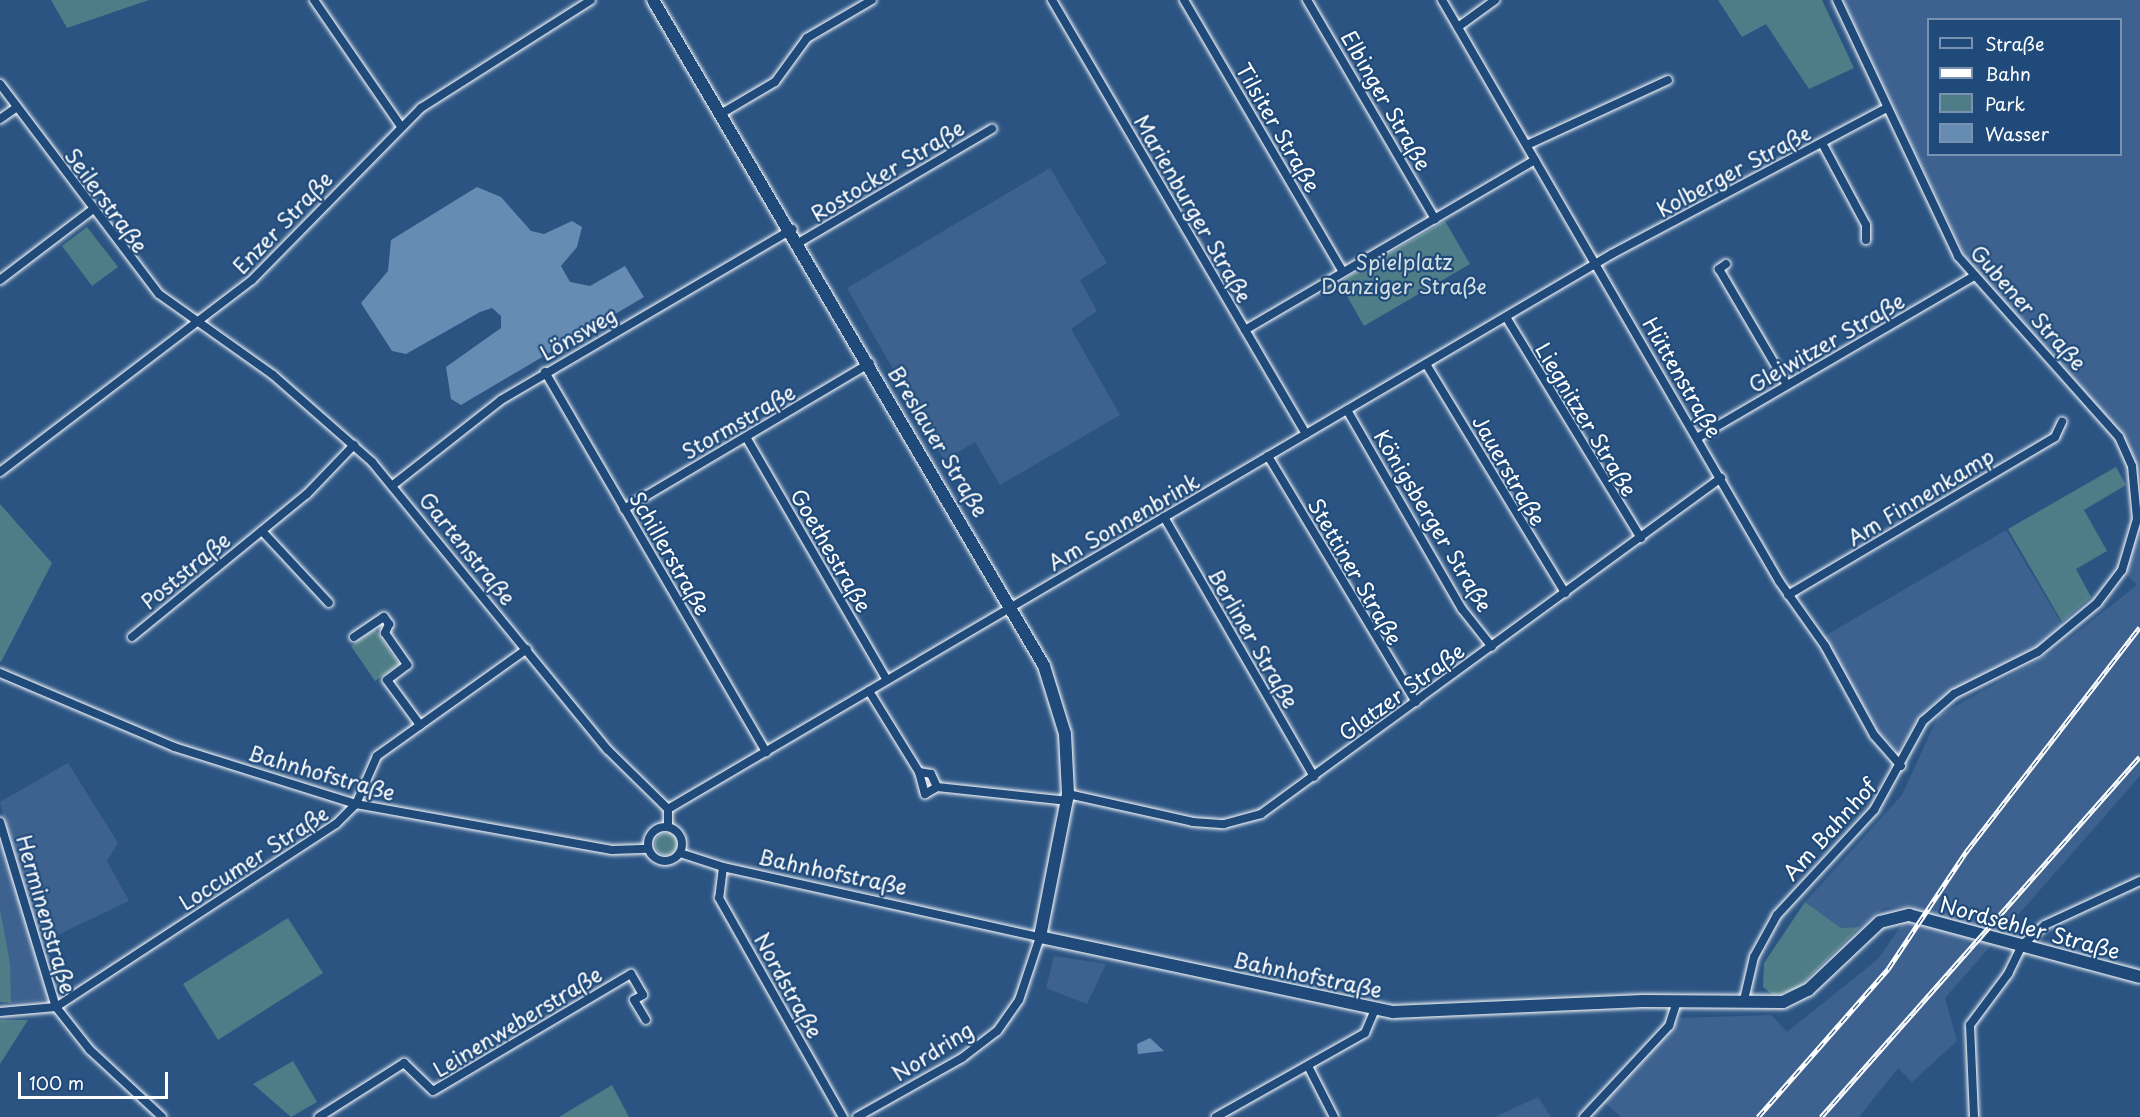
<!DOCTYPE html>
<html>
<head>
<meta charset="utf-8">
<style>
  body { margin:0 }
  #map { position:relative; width:2140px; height:1117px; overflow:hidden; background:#2b5483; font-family:"Playpen Sans",sans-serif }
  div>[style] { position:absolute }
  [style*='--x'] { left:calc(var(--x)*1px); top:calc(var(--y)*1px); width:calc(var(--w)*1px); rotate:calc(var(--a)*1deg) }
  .built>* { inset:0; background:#3d6290 }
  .green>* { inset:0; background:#4e7d87 }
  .round { border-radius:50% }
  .water>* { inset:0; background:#678cb3 }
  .roads { filter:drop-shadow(0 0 2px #fff) drop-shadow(0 0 2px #fff) }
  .minor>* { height:8px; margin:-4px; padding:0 4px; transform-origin:4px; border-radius:4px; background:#1f4a7a }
  .minor>.ring { margin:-4px; padding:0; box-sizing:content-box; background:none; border:8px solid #1f4a7a; border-radius:50% }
  .secondary>* { height:12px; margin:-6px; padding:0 6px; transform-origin:6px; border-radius:6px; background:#1f4a7a }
  .rail>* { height:5px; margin-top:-2.5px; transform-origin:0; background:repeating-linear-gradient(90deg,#1f4a7a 0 9px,#fff 0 18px); box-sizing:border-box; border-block:2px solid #fff }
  span { translate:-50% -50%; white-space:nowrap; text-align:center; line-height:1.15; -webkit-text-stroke:4.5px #1f4a7a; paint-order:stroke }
  .street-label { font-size:21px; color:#fff }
  .park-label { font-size:21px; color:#d3dee1 }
  .legend { position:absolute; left:1927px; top:18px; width:195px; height:138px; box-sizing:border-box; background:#1f4a7a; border:2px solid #7992af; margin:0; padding:8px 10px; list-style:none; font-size:18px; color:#fff }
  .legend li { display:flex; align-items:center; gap:12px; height:30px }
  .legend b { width:30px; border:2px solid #7992af }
  .scale { position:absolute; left:18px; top:1072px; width:150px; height:27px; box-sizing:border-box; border:3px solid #fff; border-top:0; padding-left:8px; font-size:18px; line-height:21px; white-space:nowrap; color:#fff; -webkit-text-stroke:4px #1f4a7a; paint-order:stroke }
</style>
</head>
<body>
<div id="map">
  <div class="built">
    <div style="clip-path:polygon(evenodd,1843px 0,2140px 0,2140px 776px,1945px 998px,1957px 1041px,1912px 1082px,1898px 1068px,1859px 1117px,1621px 1117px,1603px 1101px,1680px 1018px,1771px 1015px,1787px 1032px,1878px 959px,1915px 906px,1884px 908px,1860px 927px,1841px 928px,1805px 902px,1902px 795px,1938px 716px,2054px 651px,2137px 585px,2119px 566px,2133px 520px,2129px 473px,2116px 439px,1965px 256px,1843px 0,1928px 20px,2120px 20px,2120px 154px,1928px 154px,1928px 20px)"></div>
    <div style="clip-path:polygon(1050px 168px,1107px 263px,1080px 280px,1097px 311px,1071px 329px,1120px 415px,1000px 485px,975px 442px,944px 460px,847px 288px)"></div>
    <div style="clip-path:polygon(2006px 530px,2063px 626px,2024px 657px,1935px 702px,1897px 751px,1878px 732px,1823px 637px)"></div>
    <div style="clip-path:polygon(68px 763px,118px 843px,107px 861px,129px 901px,34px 946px,49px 999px,11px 1003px,0 909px,0 827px,5px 824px,0 802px)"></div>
    <div style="clip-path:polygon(1054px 956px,1106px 964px,1087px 1004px,1046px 988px)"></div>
    <div style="clip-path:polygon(1538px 1097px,1551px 1117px,1495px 1117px)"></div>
  </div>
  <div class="green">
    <div style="clip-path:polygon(51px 0,149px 0,67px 28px)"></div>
    <div style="clip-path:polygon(1718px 0,1822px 0,1854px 68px,1809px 89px,1766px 24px,1742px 37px)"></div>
    <div style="clip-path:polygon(1445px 221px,1470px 264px,1364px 326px,1339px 282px)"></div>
    <div style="clip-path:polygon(87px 227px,118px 267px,92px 286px,62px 246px)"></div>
    <div style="clip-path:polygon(2116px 467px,2126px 485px,2084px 510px,2107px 551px,2076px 569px,2091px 597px,2062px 622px,2008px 529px)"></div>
    <div style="clip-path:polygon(0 504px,52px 563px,1px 662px,0 661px)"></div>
    <div style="clip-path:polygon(375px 629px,399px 664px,375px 681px,351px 646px)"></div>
    <div class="round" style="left:655px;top:833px;width:22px;height:22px"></div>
    <div style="clip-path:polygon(1805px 902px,1841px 928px,1860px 927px,1798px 988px,1774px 996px,1763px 987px,1764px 963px)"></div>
    <div style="clip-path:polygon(0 909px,10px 964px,11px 1003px,0 1002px)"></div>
    <div style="clip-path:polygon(288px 918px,323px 973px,218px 1040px,183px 984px)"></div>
    <div style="clip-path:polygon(0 1020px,28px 1020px,0 1064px)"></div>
    <div style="clip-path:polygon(293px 1061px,317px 1102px,291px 1117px,253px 1084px)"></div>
    <div style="clip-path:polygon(612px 1085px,629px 1117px,559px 1117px)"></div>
  </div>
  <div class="water">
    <div style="clip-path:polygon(477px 187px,501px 197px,531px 231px,544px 234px,572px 221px,582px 227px,577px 247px,561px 266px,570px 282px,590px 286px,625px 266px,644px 297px,461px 405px,451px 399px,446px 367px,501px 328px,501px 316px,492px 308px,480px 312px,406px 354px,392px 351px,361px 303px,388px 271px,391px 240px)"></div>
    <div style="clip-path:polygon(1150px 1038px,1164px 1051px,1138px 1054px,1137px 1044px)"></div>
  </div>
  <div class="roads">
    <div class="minor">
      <div style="--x:314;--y:0;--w:152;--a:55.5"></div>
      <div style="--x:1052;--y:0;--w:503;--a:59.66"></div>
      <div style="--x:1184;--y:0;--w:315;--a:59.7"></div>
      <div style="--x:1307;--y:0;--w:254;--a:59.7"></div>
      <div style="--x:1442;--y:0;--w:672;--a:59.88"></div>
      <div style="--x:1779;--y:581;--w:80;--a:54.7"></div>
      <div style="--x:1825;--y:646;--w:102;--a:61.2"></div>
      <div style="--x:1874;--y:735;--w:41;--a:48.9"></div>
      <div style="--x:1458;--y:27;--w:46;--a:-36.1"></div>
      <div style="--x:0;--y:84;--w:263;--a:52.9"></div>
      <div style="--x:159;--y:294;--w:140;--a:35.4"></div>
      <div style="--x:273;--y:375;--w:132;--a:41.3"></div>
      <div style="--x:372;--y:462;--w:372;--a:50.7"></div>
      <div style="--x:608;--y:750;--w:84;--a:44.5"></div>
      <div style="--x:668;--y:809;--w:18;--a:90"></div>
      <div style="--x:724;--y:112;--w:59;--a:-30.5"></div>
      <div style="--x:775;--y:82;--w:54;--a:-54"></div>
      <div style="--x:807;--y:38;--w:75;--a:-30.3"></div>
      <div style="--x:0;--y:119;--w:21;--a:-35"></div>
      <div style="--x:1822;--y:143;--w:93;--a:61.8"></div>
      <div style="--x:1866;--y:225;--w:15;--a:90"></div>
      <div style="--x:1527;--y:145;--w:155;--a:-24.7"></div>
      <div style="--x:800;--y:242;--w:223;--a:-30.5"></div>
      <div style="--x:1726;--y:264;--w:9;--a:144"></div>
      <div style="--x:1719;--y:269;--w:134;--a:59.6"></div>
      <div style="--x:0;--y:280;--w:116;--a:-37.3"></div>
      <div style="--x:1506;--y:317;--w:259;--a:58.6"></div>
      <div style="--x:1245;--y:330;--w:336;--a:-30.4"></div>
      <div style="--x:1426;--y:364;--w:268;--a:58.7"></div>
      <div style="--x:545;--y:372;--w:440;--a:59.8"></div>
      <div style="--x:1347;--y:410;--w:230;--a:60"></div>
      <div style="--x:1462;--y:609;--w:48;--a:51.7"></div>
      <div style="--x:746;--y:437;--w:281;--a:59.9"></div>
      <div style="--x:1697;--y:438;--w:320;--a:-30.3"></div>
      <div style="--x:1268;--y:456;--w:287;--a:59"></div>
      <div style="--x:0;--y:472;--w:317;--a:-37.3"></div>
      <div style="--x:252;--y:280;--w:241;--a:-45.5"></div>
      <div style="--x:421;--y:108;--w:201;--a:-32.4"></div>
      <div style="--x:393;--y:485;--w:137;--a:-38.2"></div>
      <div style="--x:501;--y:400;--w:338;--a:-30.4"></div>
      <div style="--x:624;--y:509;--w:286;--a:-30.7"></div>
      <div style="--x:1164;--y:517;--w:300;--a:60"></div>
      <div style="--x:262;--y:531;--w:98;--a:47.1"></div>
      <div style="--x:1788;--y:595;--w:310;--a:-30.6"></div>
      <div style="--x:2055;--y:437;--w:17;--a:-65"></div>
      <div style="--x:132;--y:637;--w:226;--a:-39.3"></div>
      <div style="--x:307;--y:494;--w:68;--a:-46.2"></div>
      <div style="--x:354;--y:637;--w:36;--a:-34"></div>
      <div style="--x:384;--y:617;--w:9;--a:54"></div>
      <div style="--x:389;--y:624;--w:10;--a:114"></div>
      <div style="--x:385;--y:633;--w:39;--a:55"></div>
      <div style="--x:407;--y:665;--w:25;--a:143"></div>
      <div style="--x:387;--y:680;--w:56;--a:53.7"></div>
      <div style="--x:0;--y:673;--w:189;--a:23"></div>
      <div style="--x:174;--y:747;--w:191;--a:17.4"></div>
      <div style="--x:356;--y:804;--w:260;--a:10.2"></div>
      <div style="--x:612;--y:850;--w:36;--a:-2"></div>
      <div style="--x:869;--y:691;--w:95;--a:58.3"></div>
      <div style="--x:919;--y:772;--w:12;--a:9"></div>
      <div style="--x:931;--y:774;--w:14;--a:65"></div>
      <div style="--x:937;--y:787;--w:132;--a:6.1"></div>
      <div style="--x:919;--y:772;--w:23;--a:75"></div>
      <div style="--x:925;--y:794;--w:14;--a:-30"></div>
      <div style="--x:1068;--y:794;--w:128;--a:12.6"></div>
      <div style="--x:1193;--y:822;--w:31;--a:4"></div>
      <div style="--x:1224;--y:824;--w:38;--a:-15"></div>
      <div style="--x:1261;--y:814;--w:570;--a:-36.15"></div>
      <div style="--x:668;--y:809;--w:1095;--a:-30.45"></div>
      <div style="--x:1612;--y:254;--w:311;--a:-28"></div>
      <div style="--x:0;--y:822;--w:193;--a:73.2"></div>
      <div style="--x:56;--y:1007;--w:55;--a:51.7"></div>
      <div style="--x:90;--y:1050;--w:98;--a:42.9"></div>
      <div class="ring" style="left:648px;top:827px;width:26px;height:26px"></div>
      <div style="--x:680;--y:853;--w:45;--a:18"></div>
      <div style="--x:723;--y:867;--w:325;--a:12.5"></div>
      <div style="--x:1040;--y:937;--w:66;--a:108.4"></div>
      <div style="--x:1019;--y:1000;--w:38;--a:125"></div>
      <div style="--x:997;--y:1031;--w:44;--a:142.4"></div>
      <div style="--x:962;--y:1058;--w:120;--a:150.7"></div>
      <div style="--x:723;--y:867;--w:31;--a:97"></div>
      <div style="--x:719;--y:898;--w:252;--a:60.5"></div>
      <div style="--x:1744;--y:1000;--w:44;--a:-76.9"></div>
      <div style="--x:1754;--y:957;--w:48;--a:-61.3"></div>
      <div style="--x:1777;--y:915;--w:143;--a:-47.3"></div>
      <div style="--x:1874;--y:810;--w:102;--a:-61.2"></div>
      <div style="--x:1923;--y:721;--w:41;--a:-41.1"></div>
      <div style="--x:1954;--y:694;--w:94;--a:-26.6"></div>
      <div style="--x:2038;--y:652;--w:77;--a:-39.7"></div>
      <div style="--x:2097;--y:603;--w:41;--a:-52.9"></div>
      <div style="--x:2122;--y:570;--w:53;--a:-73.6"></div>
      <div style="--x:2137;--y:519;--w:53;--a:-95.4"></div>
      <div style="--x:2132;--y:466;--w:32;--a:-114"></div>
      <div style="--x:2119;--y:437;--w:242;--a:-131.7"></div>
      <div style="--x:1958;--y:256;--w:283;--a:-115.3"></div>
      <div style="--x:0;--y:1012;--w:56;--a:-5.1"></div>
      <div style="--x:56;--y:1007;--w:334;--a:-33.2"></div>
      <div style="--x:336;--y:824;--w:28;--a:-45"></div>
      <div style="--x:356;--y:804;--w:52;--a:-66.4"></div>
      <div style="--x:377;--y:756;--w:184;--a:-35.5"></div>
      <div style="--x:1308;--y:1066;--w:57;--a:63"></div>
      <div style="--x:319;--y:1117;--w:101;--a:-32.4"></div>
      <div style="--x:404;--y:1063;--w:40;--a:44"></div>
      <div style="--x:433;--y:1091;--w:230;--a:-30.6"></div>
      <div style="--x:631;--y:974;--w:24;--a:60"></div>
      <div style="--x:643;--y:995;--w:10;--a:151"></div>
      <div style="--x:634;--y:1000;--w:23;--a:59"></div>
      <div style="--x:1216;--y:1117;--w:171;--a:-29.4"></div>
      <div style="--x:1365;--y:1033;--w:25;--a:-67"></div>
      <div style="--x:1584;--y:1117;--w:125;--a:-47"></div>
      <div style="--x:1669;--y:1026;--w:25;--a:-72"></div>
      <div style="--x:1974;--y:1117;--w:92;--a:-92.5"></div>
      <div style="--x:1970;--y:1025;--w:64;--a:-53.3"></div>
      <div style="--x:2008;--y:974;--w:32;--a:-64"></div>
      <div style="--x:2022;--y:945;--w:30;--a:-41"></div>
      <div style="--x:2045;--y:925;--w:105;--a:-24.9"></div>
    </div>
    <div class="secondary">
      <div style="--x:653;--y:0;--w:772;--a:59.58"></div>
      <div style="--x:1044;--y:666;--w:71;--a:72.8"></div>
      <div style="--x:1065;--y:734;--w:60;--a:87.1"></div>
      <div style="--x:1068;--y:794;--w:146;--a:101.1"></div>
      <div style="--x:1040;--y:937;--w:361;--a:12"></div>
      <div style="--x:1393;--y:1012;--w:250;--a:-2.5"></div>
      <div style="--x:1643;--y:1001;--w:140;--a:0.4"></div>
      <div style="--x:1783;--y:1002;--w:28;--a:-26"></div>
      <div style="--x:1808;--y:990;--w:99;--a:-43.4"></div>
      <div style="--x:1880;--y:922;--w:30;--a:-14"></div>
      <div style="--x:1909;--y:915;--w:239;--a:15"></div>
    </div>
  </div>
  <div class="rail">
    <div style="--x:1758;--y:1117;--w:197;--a:-48.7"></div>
    <div style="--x:1888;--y:969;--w:141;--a:-56.3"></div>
    <div style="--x:1966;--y:852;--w:284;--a:-52.3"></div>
    <div style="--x:1821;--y:1117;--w:481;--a:-48.5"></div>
  </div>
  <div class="street-label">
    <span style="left:1387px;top:100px;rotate:60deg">Elbinger Straße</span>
    <span style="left:1279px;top:127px;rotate:60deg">Tilsiter Straße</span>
    <span style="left:887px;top:170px;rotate:-31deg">Rostocker Straße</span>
    <span style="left:1733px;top:170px;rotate:-28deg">Kolberger Straße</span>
    <span style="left:107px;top:200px;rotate:54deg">Seilerstraße</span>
    <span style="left:1194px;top:208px;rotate:60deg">Marienburger Straße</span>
    <span style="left:282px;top:222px;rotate:-46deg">Enzer Straße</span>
    <span style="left:2029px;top:307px;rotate:48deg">Gubener Straße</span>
    <span style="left:578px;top:333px;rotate:-30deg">Lönsweg</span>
    <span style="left:1826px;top:342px;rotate:-30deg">Gleiwitzer Straße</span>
    <span style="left:1683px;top:377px;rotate:60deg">Hüttenstraße</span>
    <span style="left:1587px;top:419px;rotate:59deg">Liegnitzer Straße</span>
    <span style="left:738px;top:421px;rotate:-30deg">Stormstraße</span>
    <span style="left:939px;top:441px;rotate:59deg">Breslauer Straße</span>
    <span style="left:1510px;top:470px;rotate:60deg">Jauerstraße</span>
    <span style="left:1920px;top:496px;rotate:-31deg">Am Finnenkamp</span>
    <span style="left:1434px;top:520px;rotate:59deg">Königsberger Straße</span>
    <span style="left:1123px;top:521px;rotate:-30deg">Am Sonnenbrink</span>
    <span style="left:468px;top:548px;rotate:51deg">Gartenstraße</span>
    <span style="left:832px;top:550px;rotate:60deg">Goethestraße</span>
    <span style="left:671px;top:553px;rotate:60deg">Schillerstraße</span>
    <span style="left:185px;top:570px;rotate:-39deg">Poststraße</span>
    <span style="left:1356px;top:571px;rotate:60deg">Stettiner Straße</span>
    <span style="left:1254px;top:638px;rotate:60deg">Berliner Straße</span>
    <span style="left:1401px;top:691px;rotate:-36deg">Glatzer Straße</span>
    <span style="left:322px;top:772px;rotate:16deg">Bahnhofstraße</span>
    <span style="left:1829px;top:829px;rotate:-48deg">Am Bahnhof</span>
    <span style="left:253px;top:857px;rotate:-33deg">Loccumer Straße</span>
    <span style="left:833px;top:871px;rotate:12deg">Bahnhofstraße</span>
    <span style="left:47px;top:914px;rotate:74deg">Herminenstraße</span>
    <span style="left:2030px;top:927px;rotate:15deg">Nordsehler Straße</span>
    <span style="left:1308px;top:974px;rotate:12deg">Bahnhofstraße</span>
    <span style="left:789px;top:985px;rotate:61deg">Nordstraße</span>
    <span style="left:517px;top:1021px;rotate:-31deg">Leinenweberstraße</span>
    <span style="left:932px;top:1051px;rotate:-32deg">Nordring</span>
  </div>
  <div class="park-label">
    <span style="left:1404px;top:273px">Spielplatz<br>Danziger Straße</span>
  </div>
  <ul class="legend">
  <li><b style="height:8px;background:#1f4a7a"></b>Straße</li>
  <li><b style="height:8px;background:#fff"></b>Bahn</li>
  <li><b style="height:16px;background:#4e7d87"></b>Park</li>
  <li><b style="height:16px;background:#678cb3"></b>Wasser</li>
  </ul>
  <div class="scale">100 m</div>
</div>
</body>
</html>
